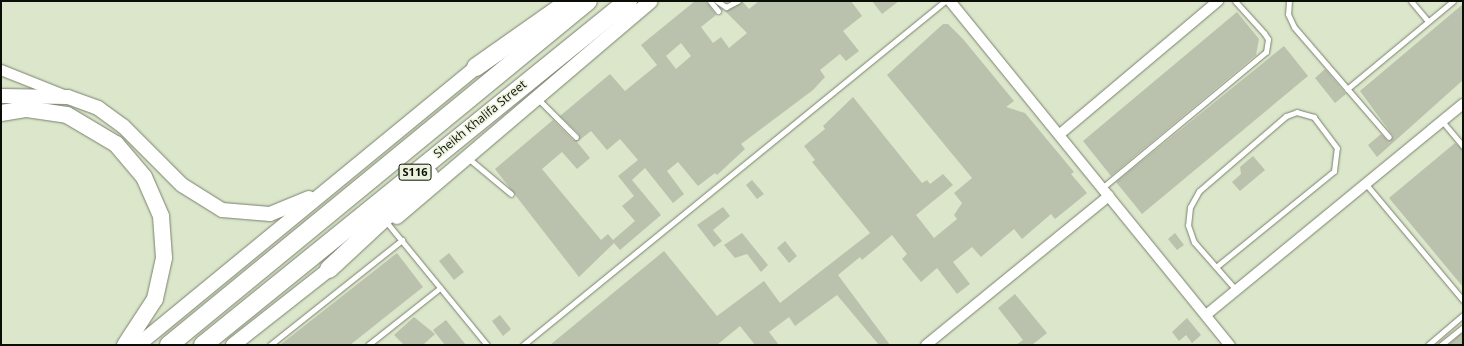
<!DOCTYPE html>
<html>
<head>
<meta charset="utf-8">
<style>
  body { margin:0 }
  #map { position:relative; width:1464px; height:346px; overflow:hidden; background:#ebf3dd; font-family:"Open Sans",sans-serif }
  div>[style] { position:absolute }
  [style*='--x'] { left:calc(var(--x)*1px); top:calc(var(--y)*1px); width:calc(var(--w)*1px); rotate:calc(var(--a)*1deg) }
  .built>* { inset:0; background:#dbe6ca }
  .building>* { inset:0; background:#bac2ad }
  .roads { filter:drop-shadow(0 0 1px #7a816e) drop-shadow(0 0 1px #7a816e) }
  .lane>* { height:5px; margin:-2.5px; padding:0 2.5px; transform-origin:2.5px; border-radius:2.5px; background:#fff }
  .street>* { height:10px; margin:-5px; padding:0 5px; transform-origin:5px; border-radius:5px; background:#fff }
  .secondary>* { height:14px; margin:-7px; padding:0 7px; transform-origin:7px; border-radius:7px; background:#fff }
  .primary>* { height:16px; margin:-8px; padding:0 8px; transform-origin:8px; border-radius:8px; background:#fff }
  .highway>* { height:18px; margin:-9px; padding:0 9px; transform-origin:9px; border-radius:9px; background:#fff }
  span { translate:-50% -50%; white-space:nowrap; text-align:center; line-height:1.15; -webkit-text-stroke:3px #ebf3dd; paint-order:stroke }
  .shield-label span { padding:1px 3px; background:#ebf3dd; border:1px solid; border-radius:3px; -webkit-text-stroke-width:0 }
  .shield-label { font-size:11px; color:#0b0e07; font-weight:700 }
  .street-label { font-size:12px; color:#0b0e07 }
  .frame { position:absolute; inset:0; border:2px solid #0b0e07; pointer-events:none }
</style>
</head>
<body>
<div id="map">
  <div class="built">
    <div style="clip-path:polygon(1px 1px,1463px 1px,1463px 345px,1px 345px)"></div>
  </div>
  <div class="building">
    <div style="clip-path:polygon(evenodd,695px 1px,706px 1px,716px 15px,701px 27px,713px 43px,721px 37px,729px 48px,747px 33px,725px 11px,742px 1px,749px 9px,759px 1px,851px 1px,862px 16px,843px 31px,859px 51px,846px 61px,840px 54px,820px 70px,825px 77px,813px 90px,741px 144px,745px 149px,717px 175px,715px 173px,698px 186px,678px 162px,667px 171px,684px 194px,673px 203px,645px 168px,632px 180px,661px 215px,620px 250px,614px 243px,579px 277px,495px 169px,553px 120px,573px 140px,579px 140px,579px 134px,560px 116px,610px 74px,625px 91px,657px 65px,641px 45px,695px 1px,681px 43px,691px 56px,676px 69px,666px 56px,681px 43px,695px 1px,591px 131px,607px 150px,620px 139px,638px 160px,618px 176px,634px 196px,622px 206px,635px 221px,613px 240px,608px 234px,601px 240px,542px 169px,562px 152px,577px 169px,590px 158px,577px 142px,591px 131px)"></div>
    <div style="clip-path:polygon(872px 1px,899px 1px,882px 14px)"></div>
    <div style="clip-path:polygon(1463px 4px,1463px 80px,1377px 157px,1368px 145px,1381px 134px,1388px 141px,1393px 136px,1360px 91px)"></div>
    <div style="clip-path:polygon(1237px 12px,1259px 39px,1256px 55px,1111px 176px,1083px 141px)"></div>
    <div style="clip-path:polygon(943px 24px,948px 24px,963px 39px,1014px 101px,1006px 107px,1025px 113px,1074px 172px,1071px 174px,1087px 193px,1070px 207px,1055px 219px,1051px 214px,1022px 239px,1014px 229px,981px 257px,972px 247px,953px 262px,970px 284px,957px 294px,937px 268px,921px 282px,902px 259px,907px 254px,892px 235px,862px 260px,860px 257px,838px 275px,890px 345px,879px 345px,837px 295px,795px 326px,789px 317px,769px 332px,779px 345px,755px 345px,740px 326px,717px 345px,550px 345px,664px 251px,717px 316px,764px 281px,780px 303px,870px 233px,812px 162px,815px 160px,804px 146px,825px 129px,823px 126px,853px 97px,922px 183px,927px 180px,930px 184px,943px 174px,953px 185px,916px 215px,934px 238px,957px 219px,954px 215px,962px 203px,954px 193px,972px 178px,887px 75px)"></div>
    <div style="clip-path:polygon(1284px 46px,1308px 76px,1142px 214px,1116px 182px)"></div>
    <div style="clip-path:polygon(1325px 69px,1346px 94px,1335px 103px,1315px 78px)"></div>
    <div style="clip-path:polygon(1455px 143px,1463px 150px,1463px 287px,1389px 198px)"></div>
    <div style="clip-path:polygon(1253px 156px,1265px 170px,1240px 191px,1232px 182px,1241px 174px,1240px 167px)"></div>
    <div style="clip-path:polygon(752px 180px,764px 194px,757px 199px,746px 185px)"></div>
    <div style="clip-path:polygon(723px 207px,730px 216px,713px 230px,722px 241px,714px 247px,697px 225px)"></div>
    <div style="clip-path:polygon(742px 233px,768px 265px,761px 272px,747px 254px,735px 258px,724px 245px)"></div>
    <div style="clip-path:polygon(1175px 233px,1184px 245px,1177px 250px,1168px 239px)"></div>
    <div style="clip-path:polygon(785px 241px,797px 256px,789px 263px,777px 248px)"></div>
    <div style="clip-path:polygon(397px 253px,423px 287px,350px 345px,280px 345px)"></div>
    <div style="clip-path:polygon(449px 253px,464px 272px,454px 280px,439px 261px)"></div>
    <div style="clip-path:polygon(1015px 294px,1047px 333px,1032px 345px,1016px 345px,1023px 340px,998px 308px)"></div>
    <div style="clip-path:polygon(500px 315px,511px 329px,503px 336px,492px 321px)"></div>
    <div style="clip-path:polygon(414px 317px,435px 334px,423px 345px,404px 345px,394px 335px)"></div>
    <div style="clip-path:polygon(1187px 318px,1201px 335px,1192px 343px,1186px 335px,1179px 341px,1172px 332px)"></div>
    <div style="clip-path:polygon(446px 320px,466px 345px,445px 345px,433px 330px)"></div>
    <div style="clip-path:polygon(1463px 332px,1463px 345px,1448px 345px,1460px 334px)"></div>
  </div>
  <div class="roads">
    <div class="lane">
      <div style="--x:710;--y:1;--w:13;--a:51"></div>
      <div style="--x:717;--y:1;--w:11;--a:34"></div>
      <div style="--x:726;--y:7;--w:13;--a:-27"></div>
      <div style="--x:1289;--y:1;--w:13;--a:94"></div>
      <div style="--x:1288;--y:14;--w:14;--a:65"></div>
      <div style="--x:1294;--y:27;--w:145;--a:49.2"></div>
      <div style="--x:1411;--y:1;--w:26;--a:50"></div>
      <div style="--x:1347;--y:89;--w:138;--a:-39.7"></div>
      <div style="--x:537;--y:98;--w:55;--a:45"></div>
      <div style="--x:1442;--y:121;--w:33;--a:50"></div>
      <div style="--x:468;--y:158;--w:56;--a:39.9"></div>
      <div style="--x:1365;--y:183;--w:153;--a:50.1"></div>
      <div style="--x:1102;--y:188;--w:213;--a:-39.7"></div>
      <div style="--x:1266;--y:52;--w:13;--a:-81"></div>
      <div style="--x:1268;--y:39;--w:7;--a:-124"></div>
      <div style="--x:1264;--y:33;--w:43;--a:-132.2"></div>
      <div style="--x:388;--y:224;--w:156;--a:50.7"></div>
      <div style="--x:1216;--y:267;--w:152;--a:-39.1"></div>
      <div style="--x:1334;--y:171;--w:23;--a:-83"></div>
      <div style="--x:1337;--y:148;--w:39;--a:-127"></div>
      <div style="--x:1314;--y:117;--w:18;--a:-164"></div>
      <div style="--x:1297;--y:112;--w:12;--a:160"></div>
      <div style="--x:1286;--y:116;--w:115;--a:139.2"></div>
      <div style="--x:1199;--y:191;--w:18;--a:119"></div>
      <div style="--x:1190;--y:207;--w:18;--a:96"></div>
      <div style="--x:1188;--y:225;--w:18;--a:71"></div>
      <div style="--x:1194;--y:242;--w:64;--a:48.8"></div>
      <div style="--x:270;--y:345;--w:169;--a:-38.5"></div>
      <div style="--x:368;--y:345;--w:92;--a:-38.4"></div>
      <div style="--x:523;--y:345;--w:544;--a:-39.19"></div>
      <div style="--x:1428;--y:345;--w:46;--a:-40.6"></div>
      <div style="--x:1441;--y:345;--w:28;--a:-39"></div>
    </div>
    <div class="street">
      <div style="--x:950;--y:1;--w:444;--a:50.9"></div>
      <div style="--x:1;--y:70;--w:68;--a:21.6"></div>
      <div style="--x:1060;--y:134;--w:207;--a:-40.1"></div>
      <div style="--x:1206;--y:315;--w:333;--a:-39.4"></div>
      <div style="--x:926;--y:345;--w:236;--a:-39.2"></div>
    </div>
    <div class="secondary">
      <div style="--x:1;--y:96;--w:67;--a:0.9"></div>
      <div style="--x:68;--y:97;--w:32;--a:20"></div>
      <div style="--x:98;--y:108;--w:31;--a:36"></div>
      <div style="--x:123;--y:126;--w:83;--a:45"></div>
      <div style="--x:182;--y:185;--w:47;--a:32"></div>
      <div style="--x:222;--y:210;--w:48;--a:4.8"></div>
      <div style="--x:270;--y:214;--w:42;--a:-22.3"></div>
      <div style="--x:397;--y:217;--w:333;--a:-40.4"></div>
      <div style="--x:138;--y:345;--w:448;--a:-39.4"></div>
      <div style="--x:233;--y:345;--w:131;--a:-38.2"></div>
    </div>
    <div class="primary">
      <div style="--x:1;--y:113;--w:26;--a:-9"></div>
      <div style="--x:27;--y:109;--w:40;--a:8.5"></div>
      <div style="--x:67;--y:115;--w:57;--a:30.6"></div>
      <div style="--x:116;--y:144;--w:43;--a:49.7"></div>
      <div style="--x:144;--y:177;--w:43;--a:66.4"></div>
      <div style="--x:161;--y:216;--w:42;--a:85.9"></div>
      <div style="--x:164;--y:258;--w:42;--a:102.4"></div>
      <div style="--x:155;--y:299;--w:55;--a:123.1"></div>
    </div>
    <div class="highway">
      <div style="--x:476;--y:67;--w:115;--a:-35.1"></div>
      <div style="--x:329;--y:269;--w:137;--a:-42.9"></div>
      <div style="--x:169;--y:345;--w:542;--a:-39.39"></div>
      <div style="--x:203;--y:345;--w:547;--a:-38.99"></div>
    </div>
  </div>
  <div class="shield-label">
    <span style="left:415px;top:172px">S116</span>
  </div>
  <div class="street-label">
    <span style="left:480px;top:119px;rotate:-39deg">Sheikh Khalifa Street</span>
  </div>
  <div class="frame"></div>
</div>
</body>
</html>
